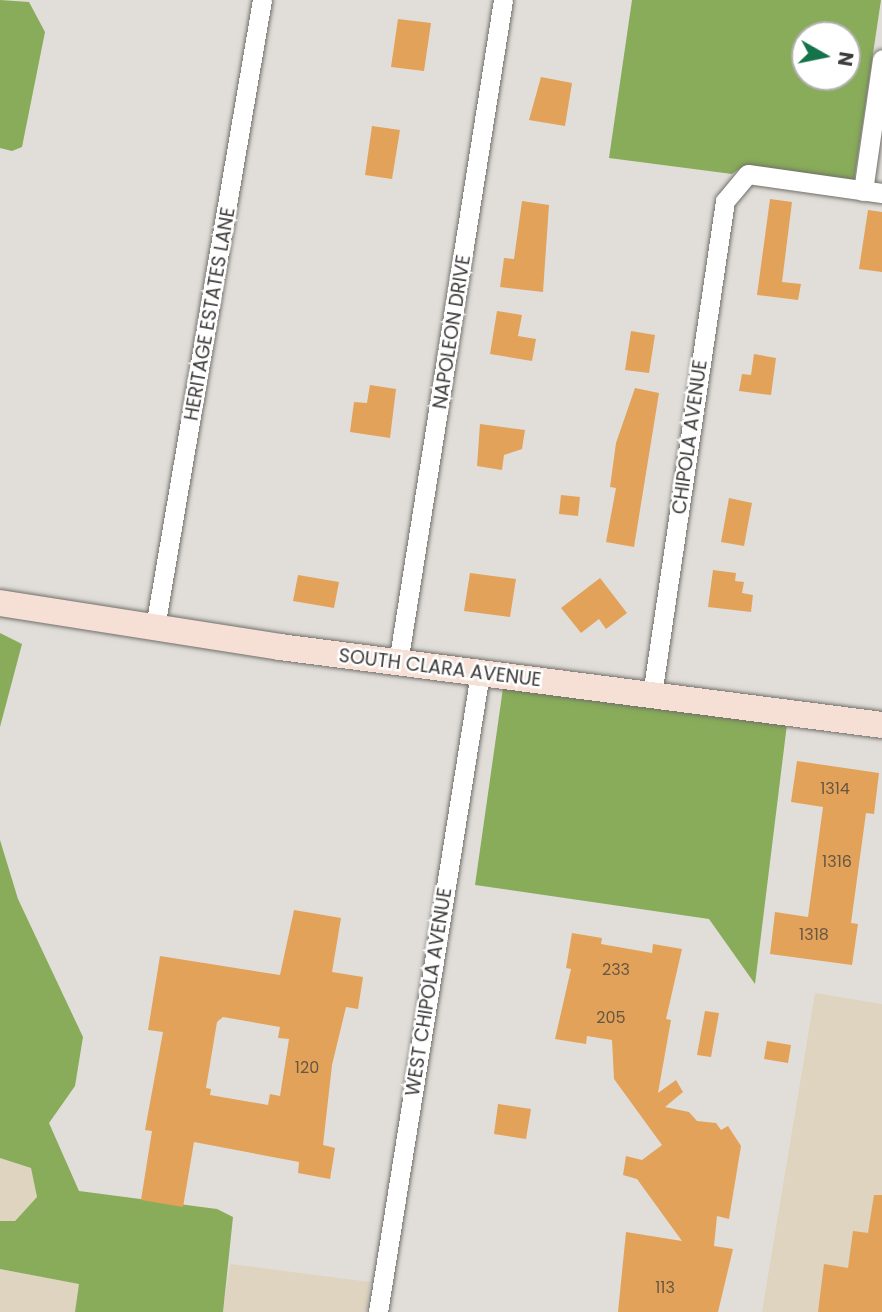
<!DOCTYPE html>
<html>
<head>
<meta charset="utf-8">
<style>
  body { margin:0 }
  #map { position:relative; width:882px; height:1312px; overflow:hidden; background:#e1ded9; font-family:Poppins,sans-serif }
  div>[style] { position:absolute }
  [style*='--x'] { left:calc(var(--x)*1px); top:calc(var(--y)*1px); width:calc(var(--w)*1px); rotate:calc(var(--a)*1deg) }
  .commercial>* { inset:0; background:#ded4bf }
  .forest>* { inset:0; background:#88ac59 }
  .building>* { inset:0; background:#e2a259 }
  .roads { filter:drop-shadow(0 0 2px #716f6a) drop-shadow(0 0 2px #716f6a) }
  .street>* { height:19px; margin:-9.5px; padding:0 9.5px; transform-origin:9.5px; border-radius:9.5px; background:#fff }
  .secondary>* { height:26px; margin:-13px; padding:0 13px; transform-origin:13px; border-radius:13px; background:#f6e0d6 }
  span { translate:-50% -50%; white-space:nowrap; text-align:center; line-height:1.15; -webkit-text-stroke:5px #fff; paint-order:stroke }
  .number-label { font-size:16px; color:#675642 }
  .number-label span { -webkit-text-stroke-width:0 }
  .street-label { font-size:19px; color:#3e3d3b }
  .north { position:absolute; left:791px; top:21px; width:70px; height:70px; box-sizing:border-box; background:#fff; border:2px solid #b2b1b1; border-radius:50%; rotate:99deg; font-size:19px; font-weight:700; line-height:28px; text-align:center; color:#3e3d3b }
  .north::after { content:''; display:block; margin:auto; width:24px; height:32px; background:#157349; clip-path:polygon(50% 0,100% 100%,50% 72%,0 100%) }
</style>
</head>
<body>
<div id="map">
  <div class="commercial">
    <div style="clip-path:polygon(815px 993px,882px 1004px,882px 1312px,762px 1312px)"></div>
    <div style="clip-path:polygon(0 1158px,31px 1168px,37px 1197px,14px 1221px,0 1221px)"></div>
    <div style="clip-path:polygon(230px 1264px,370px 1282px,366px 1312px,223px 1312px)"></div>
    <div style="clip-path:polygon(0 1269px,80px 1284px,75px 1312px,0 1312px)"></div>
  </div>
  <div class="forest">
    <div style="clip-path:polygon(0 0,29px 2px,45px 32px,22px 147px,12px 151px,0 148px)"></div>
    <div style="clip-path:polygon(evenodd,632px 0,881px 0,854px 181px,742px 167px,732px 174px,609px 158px,632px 0,805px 35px,847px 35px,847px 77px,805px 77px,805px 35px)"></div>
    <div style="clip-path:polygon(0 633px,22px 644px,0 727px)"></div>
    <div style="clip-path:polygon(503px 688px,787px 724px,755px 984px,709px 919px,475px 885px)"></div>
    <div style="clip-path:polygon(0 840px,18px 899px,83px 1037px,75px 1086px,49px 1123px,79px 1191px,217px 1209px,233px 1217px,223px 1312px,75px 1312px,79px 1284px,0 1269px,0 1221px,15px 1221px,37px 1197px,31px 1168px,0 1158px)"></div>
  </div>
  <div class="building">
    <div style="clip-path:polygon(398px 19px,431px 23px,424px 71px,391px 67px)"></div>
    <div style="clip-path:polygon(541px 77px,572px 83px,565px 126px,529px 120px)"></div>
    <div style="clip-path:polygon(372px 126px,400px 130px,392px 179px,365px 175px)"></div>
    <div style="clip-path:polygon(770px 199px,792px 202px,782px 282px,801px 284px,798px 300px,757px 295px)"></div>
    <div style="clip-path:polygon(522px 201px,549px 205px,543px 292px,500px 287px,504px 258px,514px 259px)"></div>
    <div style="clip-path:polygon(868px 210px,882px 212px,882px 272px,859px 269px)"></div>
    <div style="clip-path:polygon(497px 311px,522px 315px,518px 336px,536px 339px,532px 361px,490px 354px)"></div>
    <div style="clip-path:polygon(631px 331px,655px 335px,649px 373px,625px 370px)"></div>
    <div style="clip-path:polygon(754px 354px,776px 358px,771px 395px,739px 391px,742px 374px,751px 375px)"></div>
    <div style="clip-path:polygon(370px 385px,396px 389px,390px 438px,350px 432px,354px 402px,367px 403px)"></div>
    <div style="clip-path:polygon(635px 388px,659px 393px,634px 547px,606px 542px,616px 488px,610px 487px,616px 443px)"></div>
    <div style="clip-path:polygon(480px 424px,525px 430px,522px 449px,504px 455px,502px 470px,477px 466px)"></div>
    <div style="clip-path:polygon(561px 495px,580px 497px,578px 516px,559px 514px)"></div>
    <div style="clip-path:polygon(729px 498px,752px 503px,744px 546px,721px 542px)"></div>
    <div style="clip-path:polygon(713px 570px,736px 573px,735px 581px,744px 582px,742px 593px,753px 595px,751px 612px,708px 607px)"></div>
    <div style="clip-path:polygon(470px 573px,516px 579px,510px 617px,464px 611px)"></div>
    <div style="clip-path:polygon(298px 575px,339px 582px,334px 608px,293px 601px)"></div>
    <div style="clip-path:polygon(600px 578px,627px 613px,606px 629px,599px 619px,581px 633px,561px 608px)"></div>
    <div style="clip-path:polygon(797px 761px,879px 773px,874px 814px,866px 813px,851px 923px,858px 924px,852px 965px,770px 954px,775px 912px,808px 917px,823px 807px,791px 802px)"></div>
    <div style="clip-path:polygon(evenodd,294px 910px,341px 918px,332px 972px,363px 977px,358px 1009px,346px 1007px,332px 1065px,323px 1145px,335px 1148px,330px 1179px,298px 1173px,299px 1162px,194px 1142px,183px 1207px,141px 1200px,152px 1131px,145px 1130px,163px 1032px,148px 1030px,160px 956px,280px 975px,294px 910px,223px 1017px,280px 1027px,278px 1038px,289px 1039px,280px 1096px,270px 1094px,268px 1105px,210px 1095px,211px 1089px,206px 1088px,217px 1022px,223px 1017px)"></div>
    <div style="clip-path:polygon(572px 933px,602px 938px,601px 944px,652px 953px,653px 944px,682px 949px,666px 1019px,671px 1020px,658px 1093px,676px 1080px,683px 1092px,665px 1107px,689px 1112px,697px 1121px,716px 1123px,721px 1130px,728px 1126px,741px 1146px,729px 1219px,717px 1216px,714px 1246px,733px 1249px,718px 1312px,618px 1312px,626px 1232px,682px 1241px,637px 1179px,623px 1175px,626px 1156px,642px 1160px,662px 1145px,614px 1079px,612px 1040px,587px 1036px,586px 1044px,555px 1039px,571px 969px,566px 968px)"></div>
    <div style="clip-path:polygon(705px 1011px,719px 1013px,711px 1057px,697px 1055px)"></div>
    <div style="clip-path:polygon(767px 1041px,791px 1045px,788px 1063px,764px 1059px)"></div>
    <div style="clip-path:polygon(498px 1104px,531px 1109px,526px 1139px,494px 1134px)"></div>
    <div style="clip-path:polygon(874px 1195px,882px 1195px,882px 1312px,818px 1312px,824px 1264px,848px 1268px,853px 1231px,868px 1233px)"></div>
  </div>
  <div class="roads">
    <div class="street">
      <div style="--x:863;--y:191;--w:133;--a:-81.8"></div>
      <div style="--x:155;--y:627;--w:636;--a:-80.32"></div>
      <div style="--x:398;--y:663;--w:671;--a:-81"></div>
      <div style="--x:652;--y:695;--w:499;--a:-81.6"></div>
      <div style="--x:725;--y:201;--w:35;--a:-50"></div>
      <div style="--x:748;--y:174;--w:135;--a:8.1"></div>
      <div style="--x:378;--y:1312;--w:647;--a:-80.93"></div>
    </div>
    <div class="secondary">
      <div style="--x:0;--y:603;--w:283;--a:8.9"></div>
      <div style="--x:280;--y:647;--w:607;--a:7.38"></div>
    </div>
  </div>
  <div class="number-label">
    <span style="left:835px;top:789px">1314</span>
    <span style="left:837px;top:862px">1316</span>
    <span style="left:814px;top:935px">1318</span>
    <span style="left:616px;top:970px">233</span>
    <span style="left:611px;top:1018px">205</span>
    <span style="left:307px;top:1068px">120</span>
    <span style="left:665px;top:1288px">113</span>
  </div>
  <div class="street-label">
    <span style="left:210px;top:314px;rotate:-80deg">HERITAGE ESTATES LANE</span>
    <span style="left:452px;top:332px;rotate:-81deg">NAPOLEON DRIVE</span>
    <span style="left:690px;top:437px;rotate:-82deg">CHIPOLA AVENUE</span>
    <span style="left:440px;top:668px;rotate:7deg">SOUTH CLARA AVENUE</span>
    <span style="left:429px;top:992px;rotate:-81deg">WEST CHIPOLA AVENUE</span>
  </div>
  <div class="north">N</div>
</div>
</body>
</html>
